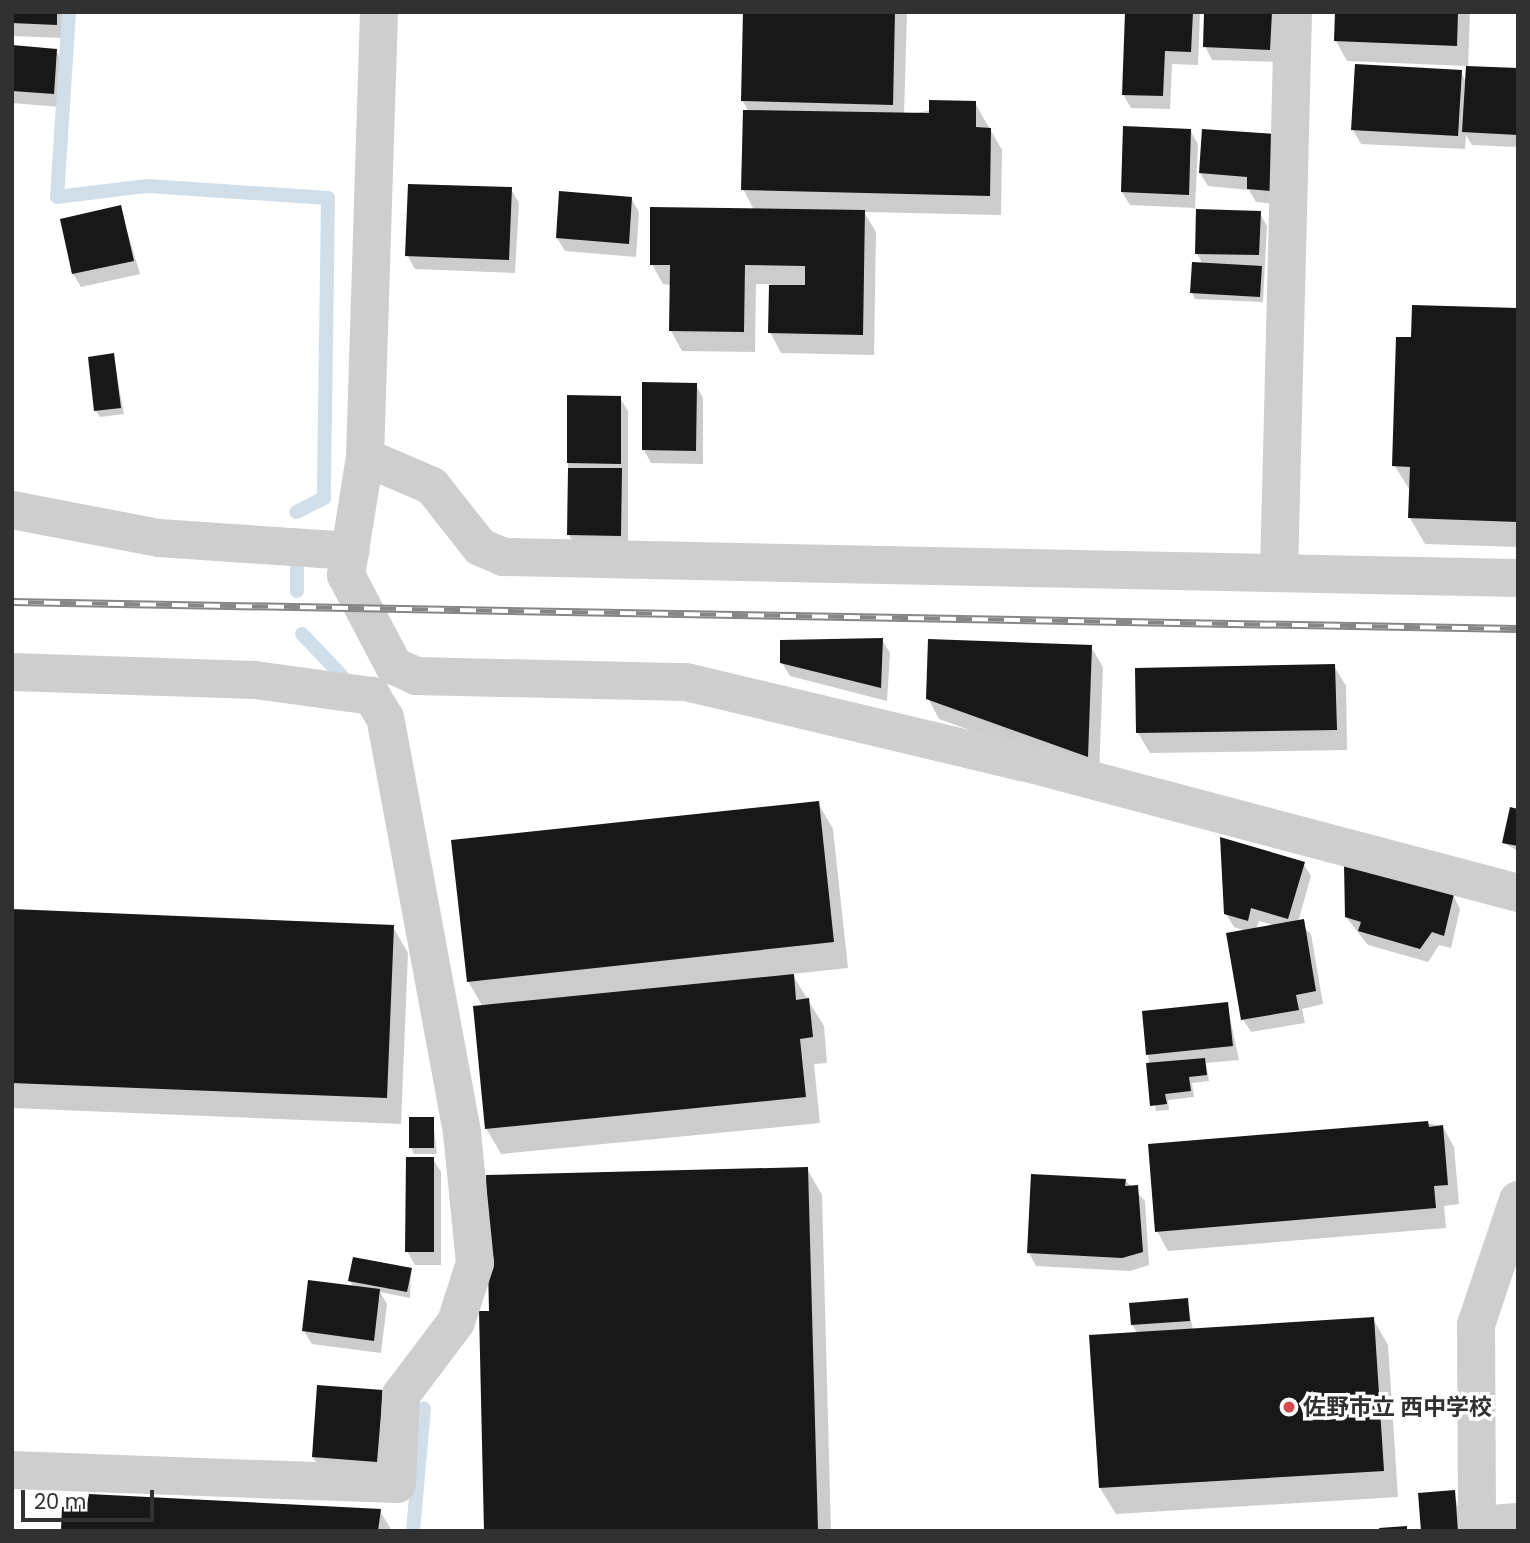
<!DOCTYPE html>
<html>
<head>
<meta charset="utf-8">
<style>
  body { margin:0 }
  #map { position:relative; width:1530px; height:1543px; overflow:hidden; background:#fff; font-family:Poppins,"Noto Sans JP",sans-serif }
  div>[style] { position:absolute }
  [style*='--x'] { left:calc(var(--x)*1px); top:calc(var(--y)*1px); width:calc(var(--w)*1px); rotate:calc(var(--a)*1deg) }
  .shadow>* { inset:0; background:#0003 }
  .stream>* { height:14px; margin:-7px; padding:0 7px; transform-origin:7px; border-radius:7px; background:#d0dee9 }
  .building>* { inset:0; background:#181818 }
  .minor>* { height:38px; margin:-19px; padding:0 19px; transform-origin:19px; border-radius:19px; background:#cecece }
  .rail>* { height:8px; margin-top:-4px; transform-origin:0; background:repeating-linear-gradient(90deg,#fff 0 16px,#868686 0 32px); box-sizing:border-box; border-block:2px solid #868686 }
  .dots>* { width:19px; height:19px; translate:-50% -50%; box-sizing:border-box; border:4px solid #fff; border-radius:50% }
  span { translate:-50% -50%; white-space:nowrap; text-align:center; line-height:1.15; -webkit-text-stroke:7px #fff; paint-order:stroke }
  .poi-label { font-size:23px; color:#313131; font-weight:700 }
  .left { translate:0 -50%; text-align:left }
  .frame { position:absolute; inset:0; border:14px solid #313131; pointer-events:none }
  .scale { position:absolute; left:21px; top:1490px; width:133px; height:32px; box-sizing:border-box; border:4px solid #313131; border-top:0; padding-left:9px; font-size:21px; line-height:24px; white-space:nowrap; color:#313131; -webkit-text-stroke:5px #fff; paint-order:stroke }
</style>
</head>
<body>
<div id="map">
  <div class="shadow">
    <div style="clip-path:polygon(12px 12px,65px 12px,64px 38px,12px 36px)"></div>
    <div style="clip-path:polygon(745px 12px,907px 12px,904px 115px,975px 103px,1002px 150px,1001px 215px,864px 212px,876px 232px,874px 355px,781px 353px,770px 332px,770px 284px,756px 284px,755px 352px,682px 351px,671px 331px,671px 285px,663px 284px,652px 264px,754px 210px,743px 189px,749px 112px,742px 100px)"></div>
    <div style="clip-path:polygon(1126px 12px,1200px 12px,1198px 65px,1172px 64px,1170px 109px,1131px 108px,1123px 94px)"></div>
    <div style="clip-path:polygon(1206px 12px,1279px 12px,1277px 62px,1212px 60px,1205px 46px)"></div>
    <div style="clip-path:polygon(1337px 12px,1470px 12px,1468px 68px,1518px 70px,1518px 147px,1472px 145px,1466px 135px,1465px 149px,1361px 144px,1353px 130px,1461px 72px,1466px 82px,1467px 66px,1347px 61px,1336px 41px)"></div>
    <div style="clip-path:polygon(12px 47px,56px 50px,63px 64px,61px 107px,12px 103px)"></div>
    <div style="clip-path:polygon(1190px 130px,1198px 144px,1195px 208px,1130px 205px,1122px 192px)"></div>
    <div style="clip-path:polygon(1274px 136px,1278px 204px,1256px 202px,1249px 190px,1208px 186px,1200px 173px)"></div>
    <div style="clip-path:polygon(511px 189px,519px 203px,515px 273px,415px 269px,407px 255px)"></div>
    <div style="clip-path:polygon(631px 198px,639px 212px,636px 257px,565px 251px,557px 238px)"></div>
    <div style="clip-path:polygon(120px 207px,140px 274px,81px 287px,73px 274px)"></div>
    <div style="clip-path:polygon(1259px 212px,1267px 226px,1263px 302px,1195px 299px,1192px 293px,1203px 265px,1197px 253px)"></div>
    <div style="clip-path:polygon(1518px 309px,1518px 547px,1425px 544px,1410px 518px,1411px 492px,1394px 465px,1413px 339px)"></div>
    <div style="clip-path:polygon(113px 355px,124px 414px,100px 417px,96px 411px)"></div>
    <div style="clip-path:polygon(696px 385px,703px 398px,703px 464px,651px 463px,644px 450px)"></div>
    <div style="clip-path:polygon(620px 398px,628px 411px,628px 549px,576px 548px,569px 535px,568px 463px)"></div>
    <div style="clip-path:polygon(882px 640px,890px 653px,887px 701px,790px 676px,782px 663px)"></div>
    <div style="clip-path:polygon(1091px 647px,1103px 667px,1099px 776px,939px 719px,928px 698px)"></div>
    <div style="clip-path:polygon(1334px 666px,1346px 686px,1347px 750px,1150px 753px,1138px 733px)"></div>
    <div style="clip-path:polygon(818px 803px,833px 829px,848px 968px,792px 974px,824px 1026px,827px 1063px,814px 1064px,820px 1123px,501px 1154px,486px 1128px,483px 1007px,468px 981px)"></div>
    <div style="clip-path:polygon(1518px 811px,1518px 851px,1504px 843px)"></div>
    <div style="clip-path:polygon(evenodd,1303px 863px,1311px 876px,1298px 922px,1311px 934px,1323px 1004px,1302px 1009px,1305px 1023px,1251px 1032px,1243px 1019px,1246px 931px,1234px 927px,1226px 914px,1303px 863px,1259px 921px,1276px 926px,1256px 929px,1259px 921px)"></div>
    <div style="clip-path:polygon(1453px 895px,1460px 909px,1451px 948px,1439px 945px,1428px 962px,1368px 945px,1346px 917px)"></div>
    <div style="clip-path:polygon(12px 911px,393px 927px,408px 953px,401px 1124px,12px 1108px)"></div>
    <div style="clip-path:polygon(1227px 1004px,1239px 1060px,1206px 1063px,1209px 1081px,1192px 1083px,1194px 1097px,1168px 1100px,1169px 1110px,1156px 1111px,1148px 1055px)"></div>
    <div style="clip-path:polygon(433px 1119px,437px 1154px,414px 1154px,411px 1147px)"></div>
    <div style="clip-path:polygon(1427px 1123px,1443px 1127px,1454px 1147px,1459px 1204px,1444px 1206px,1446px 1228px,1168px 1251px,1157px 1231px)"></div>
    <div style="clip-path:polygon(433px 1159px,441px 1172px,441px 1265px,415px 1265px,407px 1251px)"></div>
    <div style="clip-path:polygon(807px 1169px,822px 1195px,831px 1531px,486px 1531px,491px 1312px)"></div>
    <div style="clip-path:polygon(1125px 1180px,1145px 1201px,1149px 1265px,1130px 1271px,1036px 1266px,1029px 1253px)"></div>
    <div style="clip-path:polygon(411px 1270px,410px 1298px,380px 1292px,387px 1304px,381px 1353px,312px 1344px,304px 1331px,354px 1288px,350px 1281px)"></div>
    <div style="clip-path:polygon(1187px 1300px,1193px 1330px,1373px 1319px,1388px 1345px,1398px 1497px,1116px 1514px,1100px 1488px,1137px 1333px,1132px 1324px)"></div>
    <div style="clip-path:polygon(382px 1392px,384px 1475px,321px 1471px,313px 1457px)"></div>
    <div style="clip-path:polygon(1454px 1492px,1464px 1531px,1423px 1531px)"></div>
    <div style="clip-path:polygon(380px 1511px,392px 1531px,63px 1531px)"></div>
  </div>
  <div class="stream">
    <div style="--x:69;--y:12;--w:185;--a:93.7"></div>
    <div style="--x:57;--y:197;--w:91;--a:-7"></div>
    <div style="--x:147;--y:186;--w:181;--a:3.8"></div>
    <div style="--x:328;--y:198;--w:300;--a:90.8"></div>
    <div style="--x:324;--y:498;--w:31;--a:153"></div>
    <div style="--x:297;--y:569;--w:22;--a:90"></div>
    <div style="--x:302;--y:634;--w:57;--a:46.4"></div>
    <div style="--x:413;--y:1531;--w:123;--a:-84.9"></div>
  </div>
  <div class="building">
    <div style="clip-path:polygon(12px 12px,57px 12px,57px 25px,12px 23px)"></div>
    <div style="clip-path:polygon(743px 12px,895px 12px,893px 105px,741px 101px)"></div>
    <div style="clip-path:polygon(1125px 12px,1193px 12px,1191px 52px,1165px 51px,1163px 96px,1122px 95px)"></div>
    <div style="clip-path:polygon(1204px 12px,1272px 12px,1270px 50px,1203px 47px)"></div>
    <div style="clip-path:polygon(1335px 12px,1458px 12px,1457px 46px,1334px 41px)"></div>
    <div style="clip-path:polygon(12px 45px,57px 49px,54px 94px,12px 91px)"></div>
    <div style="clip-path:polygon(1355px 64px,1462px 70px,1458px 136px,1351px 130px)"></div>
    <div style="clip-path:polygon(1466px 66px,1518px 68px,1518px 135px,1462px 132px)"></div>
    <div style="clip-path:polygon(929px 100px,976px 101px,976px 127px,991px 128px,990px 196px,741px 190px,743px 110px,929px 113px)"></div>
    <div style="clip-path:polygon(1123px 126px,1191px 129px,1189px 195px,1121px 192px)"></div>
    <div style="clip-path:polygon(1202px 129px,1275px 134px,1271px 191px,1247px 189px,1247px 177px,1199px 173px)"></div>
    <div style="clip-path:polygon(408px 184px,512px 187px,509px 260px,405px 256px)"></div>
    <div style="clip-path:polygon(559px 191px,632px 197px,629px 244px,556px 238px)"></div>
    <div style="clip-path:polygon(121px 205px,134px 261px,72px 274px,60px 219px)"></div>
    <div style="clip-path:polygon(650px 207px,865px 210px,863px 335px,768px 333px,769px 285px,805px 285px,805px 266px,745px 265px,744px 332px,669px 331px,670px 265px,650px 265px)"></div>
    <div style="clip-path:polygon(1196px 209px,1261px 211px,1259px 255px,1195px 254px)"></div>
    <div style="clip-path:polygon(1192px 262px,1262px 266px,1260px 297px,1190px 293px)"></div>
    <div style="clip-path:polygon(1412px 305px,1518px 308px,1518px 522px,1408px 518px,1410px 467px,1392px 466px,1396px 337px,1411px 337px)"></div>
    <div style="clip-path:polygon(114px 353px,121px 408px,94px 411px,88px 357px)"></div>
    <div style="clip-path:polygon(642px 382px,697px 383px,696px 451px,642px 450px)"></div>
    <div style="clip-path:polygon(567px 395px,621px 396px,621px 464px,567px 463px)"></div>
    <div style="clip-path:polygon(568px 468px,622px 468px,621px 536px,567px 535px)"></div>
    <div style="clip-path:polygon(883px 638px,881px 688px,780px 663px,780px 640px)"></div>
    <div style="clip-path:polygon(928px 639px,1092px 645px,1088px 757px,926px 699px)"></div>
    <div style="clip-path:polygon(1335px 664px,1337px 730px,1136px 733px,1135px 668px)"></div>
    <div style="clip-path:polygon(819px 801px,834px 942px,467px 982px,451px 840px)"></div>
    <div style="clip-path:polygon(1510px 807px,1518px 809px,1518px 846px,1502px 843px)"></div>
    <div style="clip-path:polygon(1220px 837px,1305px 862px,1288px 919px,1251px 908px,1248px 921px,1224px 914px)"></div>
    <div style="clip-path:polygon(1344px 864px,1454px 894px,1444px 936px,1432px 932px,1420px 949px,1358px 931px,1361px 922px,1345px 917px)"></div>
    <div style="clip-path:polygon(12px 909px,394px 925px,387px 1098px,12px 1083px)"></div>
    <div style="clip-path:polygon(1304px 919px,1316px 991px,1296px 995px,1299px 1010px,1241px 1020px,1226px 933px)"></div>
    <div style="clip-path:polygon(794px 974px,796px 1000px,809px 998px,813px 1037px,800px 1039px,806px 1097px,485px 1129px,473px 1006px)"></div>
    <div style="clip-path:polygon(1228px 1002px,1233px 1046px,1146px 1055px,1142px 1011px)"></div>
    <div style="clip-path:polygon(1205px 1058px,1207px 1075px,1189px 1077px,1191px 1091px,1165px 1094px,1167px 1104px,1150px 1106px,1146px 1063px)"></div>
    <div style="clip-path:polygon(409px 1117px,434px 1117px,434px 1148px,409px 1148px)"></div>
    <div style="clip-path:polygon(1428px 1121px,1429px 1127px,1443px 1125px,1448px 1185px,1434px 1186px,1436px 1208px,1155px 1232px,1148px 1144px)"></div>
    <div style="clip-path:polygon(406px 1157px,434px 1157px,434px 1252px,405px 1252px)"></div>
    <div style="clip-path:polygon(808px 1167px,818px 1531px,484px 1531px,479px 1311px,489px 1311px,486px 1175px)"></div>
    <div style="clip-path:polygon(1031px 1174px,1126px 1179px,1125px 1186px,1138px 1185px,1143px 1252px,1122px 1258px,1027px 1253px)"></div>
    <div style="clip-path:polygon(353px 1257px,412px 1268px,407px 1292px,348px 1281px)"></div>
    <div style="clip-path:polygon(308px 1280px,380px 1289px,374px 1341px,302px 1331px)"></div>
    <div style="clip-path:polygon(1188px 1298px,1190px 1321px,1131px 1325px,1129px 1303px)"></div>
    <div style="clip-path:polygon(1374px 1317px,1384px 1471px,1099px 1488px,1089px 1335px)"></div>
    <div style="clip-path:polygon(317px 1385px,383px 1390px,377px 1462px,312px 1457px)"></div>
    <div style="clip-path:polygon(1455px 1490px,1458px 1531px,1421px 1531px,1418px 1493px)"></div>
    <div style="clip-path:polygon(89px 1494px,381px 1509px,378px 1531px,61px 1531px,62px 1507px,87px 1504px)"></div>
    <div style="clip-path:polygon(1407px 1526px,1407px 1531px,1380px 1531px,1379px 1528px)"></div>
  </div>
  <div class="minor">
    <div style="--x:379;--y:12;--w:445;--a:91.8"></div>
    <div style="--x:365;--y:457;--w:120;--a:99.1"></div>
    <div style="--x:346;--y:575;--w:103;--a:62.2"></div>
    <div style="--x:394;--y:666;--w:24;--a:24"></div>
    <div style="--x:416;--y:676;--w:270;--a:1.3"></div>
    <div style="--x:686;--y:682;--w:346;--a:13.4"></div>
    <div style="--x:1023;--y:762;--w:512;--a:14.82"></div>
    <div style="--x:365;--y:457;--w:73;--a:23.4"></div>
    <div style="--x:432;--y:486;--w:78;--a:51.8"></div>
    <div style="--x:480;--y:547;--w:25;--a:23"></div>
    <div style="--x:503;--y:557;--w:1015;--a:1.19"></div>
    <div style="--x:12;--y:510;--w:150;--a:10.8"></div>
    <div style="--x:159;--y:538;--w:192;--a:3.9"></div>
    <div style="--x:1279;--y:573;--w:561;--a:-88.57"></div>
    <div style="--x:12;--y:672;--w:243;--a:1.9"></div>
    <div style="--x:255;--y:680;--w:118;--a:7.8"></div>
    <div style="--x:1518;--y:1200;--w:132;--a:108.6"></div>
    <div style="--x:1476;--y:1325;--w:200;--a:89.7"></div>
    <div style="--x:1477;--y:1525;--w:41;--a:-4.2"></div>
    <div style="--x:12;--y:1470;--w:385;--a:2.1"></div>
    <div style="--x:397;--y:1484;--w:89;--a:-87.4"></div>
    <div style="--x:401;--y:1395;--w:91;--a:-53"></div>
    <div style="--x:456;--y:1322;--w:62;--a:-72.1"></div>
    <div style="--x:475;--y:1263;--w:132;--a:-95.7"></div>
    <div style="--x:462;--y:1132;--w:421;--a:-100.5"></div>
    <div style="--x:385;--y:718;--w:26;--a:-121"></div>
  </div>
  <div class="rail">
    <div style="--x:12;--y:602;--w:1506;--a:1.03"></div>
  </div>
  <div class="dots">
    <div style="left:1289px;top:1407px;background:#d24a4a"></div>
  </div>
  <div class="poi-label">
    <span class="left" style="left:1303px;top:1407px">佐野市立 西中学校</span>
  </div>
  <div class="frame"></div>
  <div class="scale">20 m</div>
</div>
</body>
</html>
